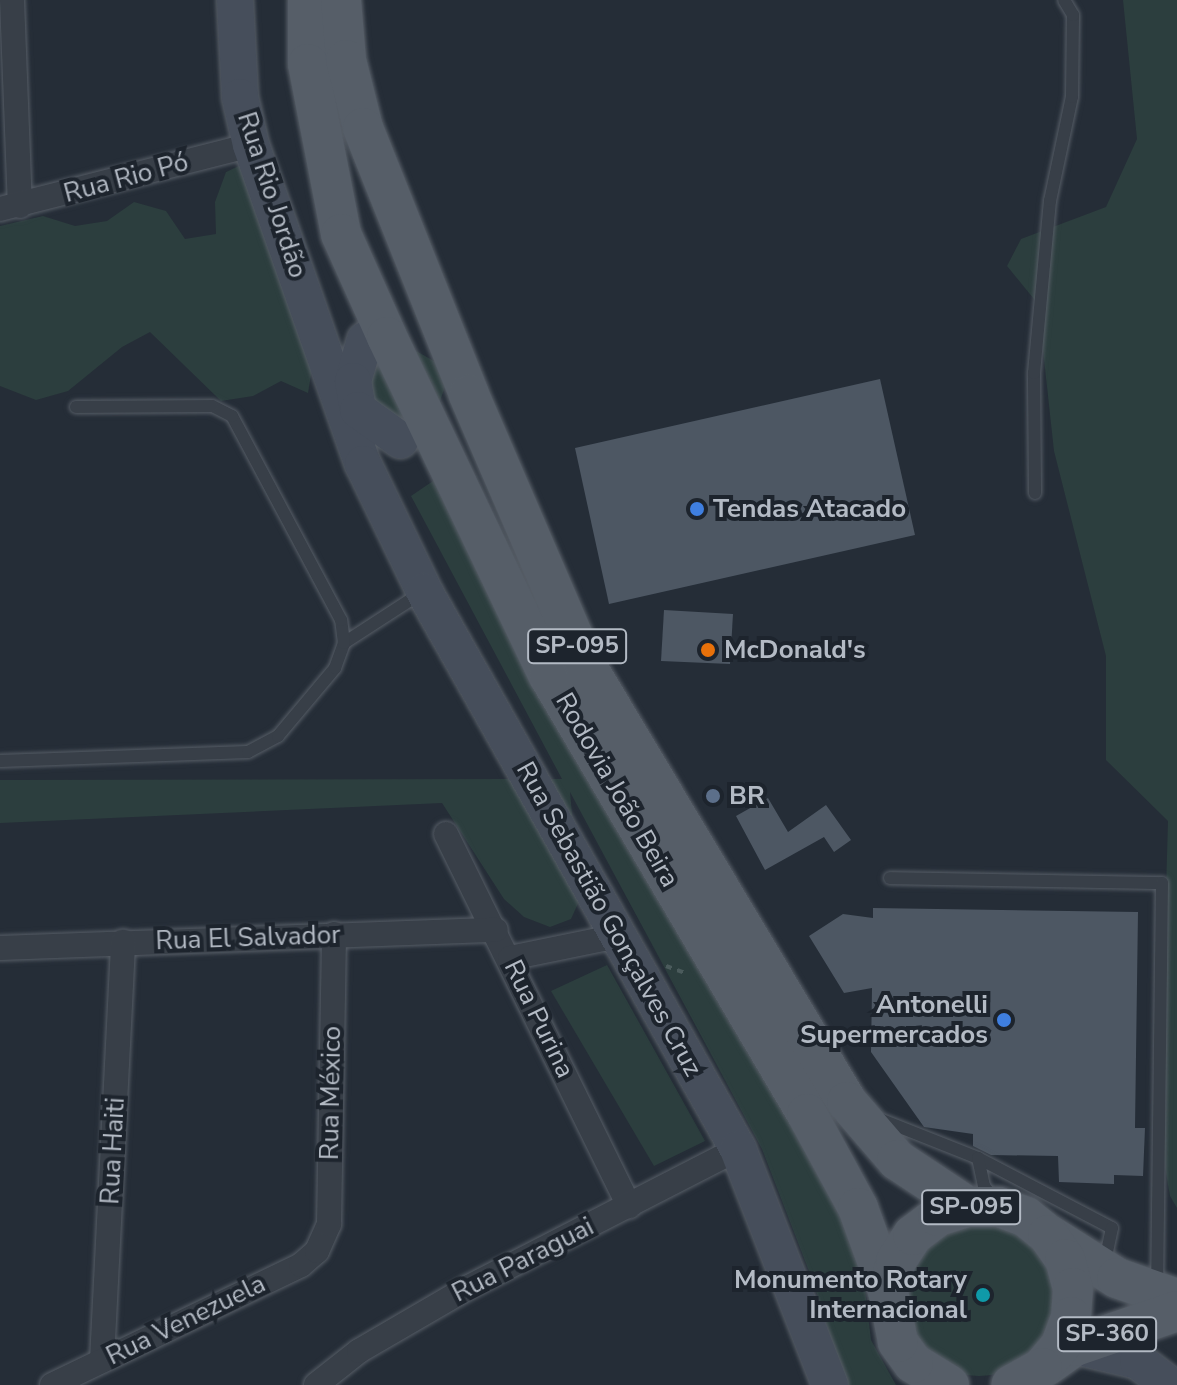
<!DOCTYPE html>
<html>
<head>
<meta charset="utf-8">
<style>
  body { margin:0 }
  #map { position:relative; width:1177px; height:1385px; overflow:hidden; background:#252d37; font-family:"Nunito Sans",sans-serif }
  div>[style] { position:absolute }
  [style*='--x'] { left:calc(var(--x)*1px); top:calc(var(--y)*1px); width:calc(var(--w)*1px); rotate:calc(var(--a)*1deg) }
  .green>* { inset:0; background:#2c3e3e }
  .round { border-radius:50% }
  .building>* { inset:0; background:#4d5763 }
  .path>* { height:4px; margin-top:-2px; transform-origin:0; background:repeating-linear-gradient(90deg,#4b5b5c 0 6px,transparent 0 12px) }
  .roads { filter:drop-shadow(0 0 2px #565d66) drop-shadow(0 0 2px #565d66) }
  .lane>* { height:12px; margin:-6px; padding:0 6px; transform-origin:6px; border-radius:6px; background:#383f48 }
  .street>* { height:24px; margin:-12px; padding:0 12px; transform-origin:12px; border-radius:12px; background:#383f48 }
  .secondary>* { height:36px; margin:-18px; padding:0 18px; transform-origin:18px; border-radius:18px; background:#464e5b }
  .primary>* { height:40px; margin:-20px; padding:0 20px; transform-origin:20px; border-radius:20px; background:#565e68 }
  .dots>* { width:22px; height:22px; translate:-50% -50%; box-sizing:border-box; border:4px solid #1d242d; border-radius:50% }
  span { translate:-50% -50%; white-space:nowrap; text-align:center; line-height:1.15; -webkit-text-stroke:8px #1d242d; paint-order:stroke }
  .shield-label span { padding:2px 6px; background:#1d242d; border:2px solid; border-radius:6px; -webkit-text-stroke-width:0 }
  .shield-label { font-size:24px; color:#b3bac4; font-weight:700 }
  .street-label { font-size:26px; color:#b3bac4 }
  .poi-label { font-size:26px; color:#b3bac4; font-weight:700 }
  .left { translate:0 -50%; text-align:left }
  .right { translate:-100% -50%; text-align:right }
</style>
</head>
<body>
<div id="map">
  <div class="green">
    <div style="clip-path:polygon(1123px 0,1177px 0,1177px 1208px,1170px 1196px,1159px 1133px,1168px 821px,1106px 760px,1106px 656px,1054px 451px,1038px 304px,1007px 266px,1021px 239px,1106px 207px,1137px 139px)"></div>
    <div style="clip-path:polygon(256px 158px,312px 369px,308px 393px,281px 381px,253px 396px,221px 401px,150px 332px,122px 347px,68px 391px,36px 400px,0 386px,0 226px,43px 216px,75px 226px,107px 221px,134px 202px,166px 211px,185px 239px,216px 234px,215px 202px,226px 172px)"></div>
    <div style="clip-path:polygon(404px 344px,439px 364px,447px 381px,435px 415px)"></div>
    <div style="clip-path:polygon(379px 358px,414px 430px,374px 422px,366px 371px)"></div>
    <div style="clip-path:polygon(436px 479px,847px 1217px,864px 1281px,871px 1340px,896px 1385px,845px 1385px,814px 1284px,762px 1149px,570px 792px,580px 899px,571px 919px,550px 927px,524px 917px,504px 899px,442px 803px,0 823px,0 780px,562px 779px,411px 496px)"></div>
    <div style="clip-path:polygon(607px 965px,705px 1141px,654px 1166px,551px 991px)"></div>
    <div class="round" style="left:902px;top:1222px;width:154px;height:154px"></div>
  </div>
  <div class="building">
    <div style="clip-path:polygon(880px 379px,915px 535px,609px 604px,575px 448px)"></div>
    <div style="clip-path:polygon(664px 610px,733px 614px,730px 664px,661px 661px)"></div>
    <div style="clip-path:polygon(768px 798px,788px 832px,826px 805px,851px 840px,834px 852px,824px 837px,765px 870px,736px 816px)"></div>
    <div style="clip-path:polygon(873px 908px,1138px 912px,1135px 1128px,1145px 1128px,1143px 1176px,1114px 1175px,1114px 1184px,1059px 1182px,1058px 1156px,991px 1155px,973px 1146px,973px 1134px,924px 1127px,871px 1052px,872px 988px,844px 993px,809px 936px,843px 914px,873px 918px)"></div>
  </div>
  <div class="path">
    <div style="--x:666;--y:966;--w:23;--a:20"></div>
  </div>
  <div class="roads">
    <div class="lane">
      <div style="--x:1035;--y:493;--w:120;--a:-90.5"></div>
      <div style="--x:1034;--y:373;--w:173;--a:-84.7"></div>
      <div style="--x:1050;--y:201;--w:106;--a:-78.1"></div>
      <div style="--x:1072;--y:97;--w:82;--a:-89.3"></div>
      <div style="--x:1073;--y:15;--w:17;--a:-121"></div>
      <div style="--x:344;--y:643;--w:92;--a:-33"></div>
      <div style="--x:0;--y:761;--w:248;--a:-2.1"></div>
      <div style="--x:248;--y:752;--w:34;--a:-28"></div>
      <div style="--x:278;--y:736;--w:89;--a:-50"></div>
      <div style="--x:335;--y:668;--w:27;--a:-70"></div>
      <div style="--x:344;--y:643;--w:23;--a:-97"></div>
      <div style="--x:341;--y:620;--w:231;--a:-118.1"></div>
      <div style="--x:232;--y:416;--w:22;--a:-153"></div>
      <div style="--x:212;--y:406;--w:136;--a:179.6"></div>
      <div style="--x:890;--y:878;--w:272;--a:1.1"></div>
      <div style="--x:1162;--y:883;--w:404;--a:90.7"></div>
      <div style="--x:882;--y:1120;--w:103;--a:21.6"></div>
      <div style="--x:978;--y:1158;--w:151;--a:27.6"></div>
      <div style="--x:1112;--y:1228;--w:35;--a:102"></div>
      <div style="--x:978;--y:1158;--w:29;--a:78"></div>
      <div style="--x:984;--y:1186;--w:17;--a:54"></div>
    </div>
    <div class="street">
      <div style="--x:12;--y:0;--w:206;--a:87.8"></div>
      <div style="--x:0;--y:209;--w:259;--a:-14.3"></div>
      <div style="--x:446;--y:834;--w:415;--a:63.8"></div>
      <div style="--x:0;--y:948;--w:496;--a:-2.1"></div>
      <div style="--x:510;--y:958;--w:110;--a:-11.5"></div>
      <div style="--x:102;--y:1360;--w:419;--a:-87.1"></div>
      <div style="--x:52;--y:1385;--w:276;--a:-25.7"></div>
      <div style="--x:301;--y:1265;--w:21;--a:-41"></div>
      <div style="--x:317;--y:1251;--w:30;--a:-66"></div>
      <div style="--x:329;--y:1224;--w:290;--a:-89"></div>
      <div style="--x:316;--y:1385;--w:55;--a:-38.3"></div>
      <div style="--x:359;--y:1351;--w:127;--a:-30.2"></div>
      <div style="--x:469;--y:1287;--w:302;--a:-27.2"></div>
    </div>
    <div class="secondary">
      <div style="--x:235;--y:0;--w:97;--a:87"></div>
      <div style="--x:240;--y:97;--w:49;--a:77.1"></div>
      <div style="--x:251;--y:145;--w:338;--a:70.7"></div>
      <div style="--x:363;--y:464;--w:141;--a:64.3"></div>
      <div style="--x:424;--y:591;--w:640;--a:60.63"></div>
      <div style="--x:738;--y:1149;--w:253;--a:68.7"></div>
      <div style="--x:365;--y:340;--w:43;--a:106.3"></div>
      <div style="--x:353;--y:381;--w:29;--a:80"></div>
      <div style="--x:358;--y:410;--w:52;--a:35.5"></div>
      <div style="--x:1075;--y:1346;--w:65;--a:13.4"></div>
      <div style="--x:1138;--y:1361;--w:40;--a:37"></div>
    </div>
    <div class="primary">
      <div style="--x:308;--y:0;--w:64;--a:90"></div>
      <div style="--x:308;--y:64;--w:173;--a:79"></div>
      <div style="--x:341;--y:234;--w:113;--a:65.9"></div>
      <div style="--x:387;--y:337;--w:376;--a:64.5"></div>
      <div style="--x:549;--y:676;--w:508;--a:59.5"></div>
      <div style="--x:807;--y:1114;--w:107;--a:61.5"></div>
      <div style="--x:858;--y:1208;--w:88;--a:70.1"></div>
      <div style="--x:341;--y:0;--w:60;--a:85.2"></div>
      <div style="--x:346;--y:60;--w:70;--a:76"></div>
      <div style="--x:363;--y:128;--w:287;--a:68.3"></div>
      <div style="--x:469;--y:395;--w:291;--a:66.7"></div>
      <div style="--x:584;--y:662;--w:513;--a:59.13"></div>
      <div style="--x:847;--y:1102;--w:77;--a:49.2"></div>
      <div style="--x:897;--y:1160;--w:85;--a:33.5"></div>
      <div style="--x:1049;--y:1235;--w:80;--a:32.3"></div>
      <div style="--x:1117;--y:1278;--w:64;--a:19.3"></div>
      <div style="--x:1046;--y:1366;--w:35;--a:-35"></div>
      <div style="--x:1075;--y:1346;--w:108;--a:-18.9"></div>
      <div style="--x:949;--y:1385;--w:42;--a:-148.6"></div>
      <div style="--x:913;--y:1363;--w:26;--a:-126"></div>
      <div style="--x:898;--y:1342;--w:52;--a:-101.1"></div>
      <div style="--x:888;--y:1291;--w:31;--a:-75"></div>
      <div style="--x:896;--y:1261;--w:31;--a:-57"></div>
      <div style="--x:913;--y:1235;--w:31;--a:-37"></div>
      <div style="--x:938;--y:1216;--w:31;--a:-17"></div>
      <div style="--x:968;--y:1207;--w:31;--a:0"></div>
      <div style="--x:999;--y:1207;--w:29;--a:20"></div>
      <div style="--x:1026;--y:1217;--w:28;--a:39"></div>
      <div style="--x:1048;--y:1235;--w:29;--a:55"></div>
      <div style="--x:1065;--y:1259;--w:30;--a:75"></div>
      <div style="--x:1073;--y:1288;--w:29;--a:94"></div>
      <div style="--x:1071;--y:1317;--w:30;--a:110"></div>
      <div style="--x:1061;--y:1345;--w:30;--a:130"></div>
      <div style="--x:1042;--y:1368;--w:35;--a:151"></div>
    </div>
  </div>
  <div class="dots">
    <div style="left:697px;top:509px;background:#3f7fe0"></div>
    <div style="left:708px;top:650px;background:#e8710a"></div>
    <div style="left:713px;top:796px;background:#5c6f8a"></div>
    <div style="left:1004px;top:1020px;background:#3f7fe0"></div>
    <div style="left:983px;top:1295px;background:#0f9aa8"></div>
  </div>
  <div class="shield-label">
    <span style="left:577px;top:646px">SP-095</span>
    <span style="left:971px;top:1207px">SP-095</span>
    <span style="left:1107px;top:1334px">SP-360</span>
  </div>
  <div class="street-label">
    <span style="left:126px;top:178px;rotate:-15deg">Rua Rio Pó</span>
    <span style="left:272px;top:195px;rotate:72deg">Rua Rio Jordão</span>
    <span style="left:617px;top:790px;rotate:60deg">Rodovia João Beira</span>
    <span style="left:609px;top:919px;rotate:61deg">Rua Sebastião Gonçalves Cruz</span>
    <span style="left:248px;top:938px;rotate:-2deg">Rua El Salvador</span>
    <span style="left:539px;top:1019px;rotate:64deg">Rua Purina</span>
    <span style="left:331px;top:1093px;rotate:-89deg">Rua México</span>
    <span style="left:113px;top:1151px;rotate:-87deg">Rua Haiti</span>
    <span style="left:523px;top:1260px;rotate:-27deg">Rua Paraguai</span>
    <span style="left:186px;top:1320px;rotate:-26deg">Rua Venezuela</span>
  </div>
  <div class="poi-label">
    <span class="left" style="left:713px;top:509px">Tendas Atacado</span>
    <span class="left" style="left:724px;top:650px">McDonald's</span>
    <span class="left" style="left:729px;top:796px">BR</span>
    <span class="right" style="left:988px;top:1020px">Antonelli<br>Supermercados</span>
    <span class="right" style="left:967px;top:1295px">Monumento Rotary<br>Internacional</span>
  </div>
</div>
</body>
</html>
